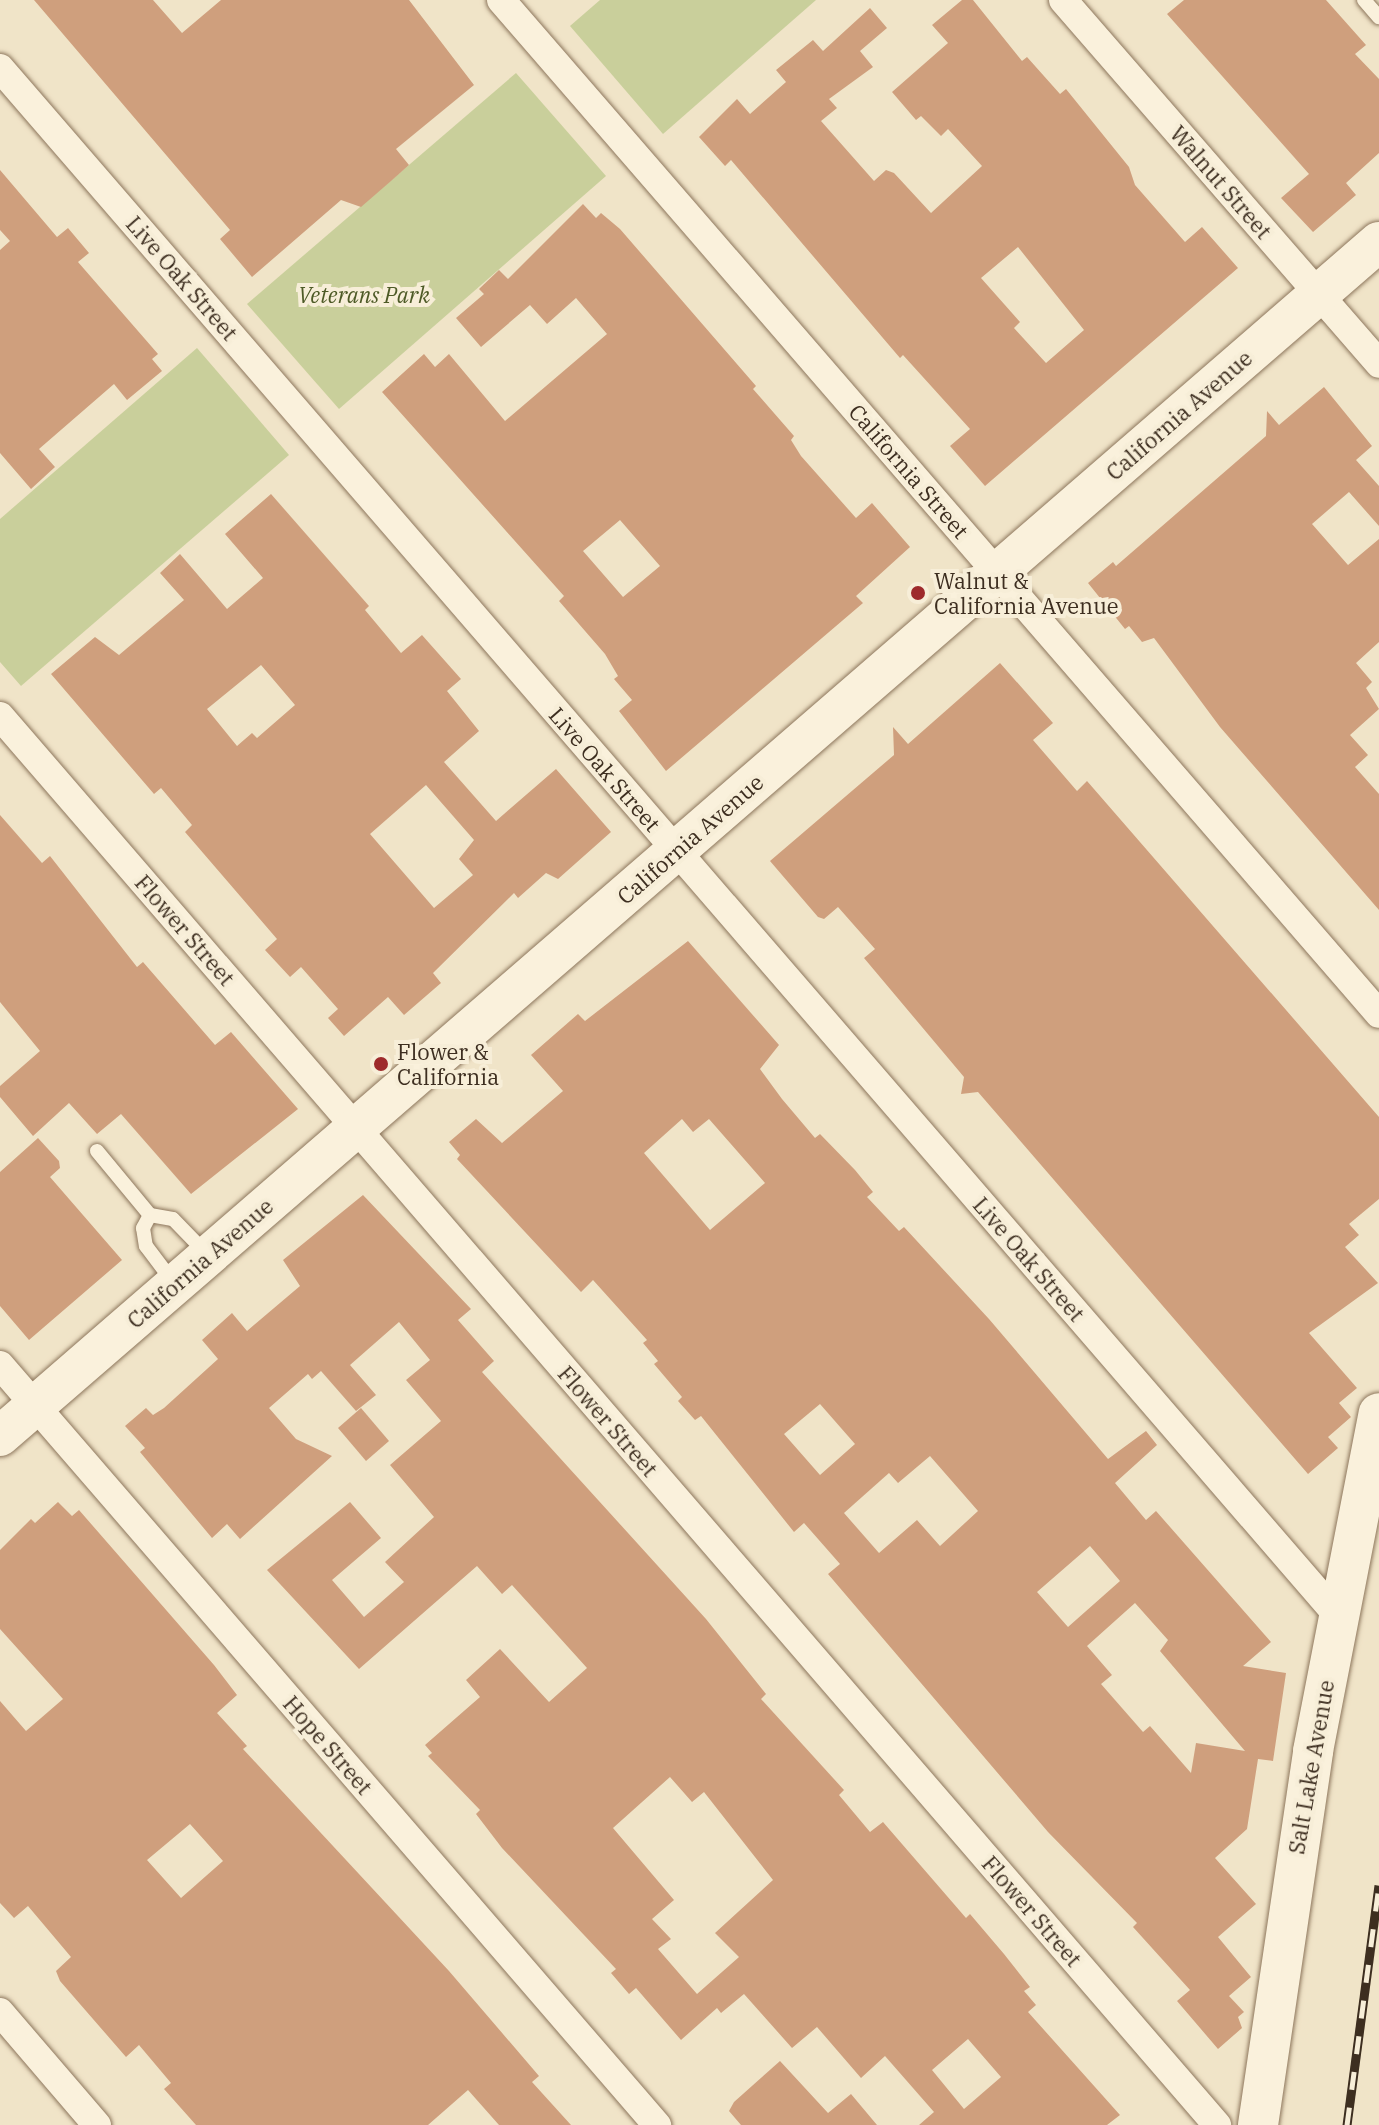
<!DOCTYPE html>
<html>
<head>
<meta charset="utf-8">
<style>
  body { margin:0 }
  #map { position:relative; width:1379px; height:2125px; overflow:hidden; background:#f0e4c8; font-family:"IBM Plex Serif",serif }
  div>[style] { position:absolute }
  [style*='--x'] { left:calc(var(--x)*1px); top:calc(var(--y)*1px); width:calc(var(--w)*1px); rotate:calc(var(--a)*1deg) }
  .green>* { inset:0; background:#c9cf9b }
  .building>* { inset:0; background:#cf9f7d }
  .roads { filter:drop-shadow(0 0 2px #8d765c) drop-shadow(0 0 2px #8d765c) }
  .lane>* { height:14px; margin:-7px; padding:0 7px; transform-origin:7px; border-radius:7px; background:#faf1dc }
  .street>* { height:28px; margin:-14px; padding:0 14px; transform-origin:14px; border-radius:14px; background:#faf1dc }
  .secondary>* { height:40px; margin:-20px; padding:0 20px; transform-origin:20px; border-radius:20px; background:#faf1dc }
  .rail>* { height:9px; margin-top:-4.5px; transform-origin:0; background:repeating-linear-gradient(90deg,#f7eed8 0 18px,#3d2e20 0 36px); box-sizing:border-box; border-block:2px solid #3d2e20 }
  .dots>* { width:22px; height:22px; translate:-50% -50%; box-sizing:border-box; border:4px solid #f7eed8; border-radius:50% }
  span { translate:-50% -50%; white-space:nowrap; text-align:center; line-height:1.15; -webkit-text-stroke:8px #f7eed8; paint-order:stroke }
  .street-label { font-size:22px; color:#3d2e20 }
  .park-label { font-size:22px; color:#4d5a26; font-style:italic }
  .poi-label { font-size:22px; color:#3d2e20 }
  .left { translate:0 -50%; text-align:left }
</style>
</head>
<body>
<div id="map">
  <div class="green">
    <div style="clip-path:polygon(600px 0,816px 0,663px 134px,570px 26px)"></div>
    <div style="clip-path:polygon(516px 73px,606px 176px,339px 409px,247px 304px)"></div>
    <div style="clip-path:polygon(197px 348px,289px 455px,21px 686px,0 662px,0 519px)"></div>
  </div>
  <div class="building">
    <div style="clip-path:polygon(34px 0,153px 0,182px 33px,221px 0,409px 0,474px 85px,396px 149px,409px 165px,391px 181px,361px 207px,341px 200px,252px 277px,220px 239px,230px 230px)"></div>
    <div style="clip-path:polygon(evenodd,962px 0,973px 0,1022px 61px,1027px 57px,1060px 94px,1066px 89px,1129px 167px,1135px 185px,1185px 242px,1202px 227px,1238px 268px,985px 486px,950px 446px,970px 429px,903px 355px,900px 358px,731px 160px,725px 166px,699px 137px,737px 99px,750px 114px,786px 82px,776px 70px,813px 40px,823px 51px,870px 8px,887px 28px,860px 51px,873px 67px,829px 99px,837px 108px,821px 121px,874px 181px,886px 170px,894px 173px,931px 213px,982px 166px,948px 129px,941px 136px,921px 116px,916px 120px,892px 92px,948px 43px,932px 25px,962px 0,1018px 247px,1084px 330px,1046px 363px,1014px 328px,1020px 322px,981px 278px,1018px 247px)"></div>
    <div style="clip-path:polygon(1184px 0,1326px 0,1366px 45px,1355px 54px,1379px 79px,1379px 153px,1346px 183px,1356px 195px,1313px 232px,1281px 198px,1309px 174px,1167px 14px)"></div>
    <div style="clip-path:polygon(0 170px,57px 237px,68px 228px,89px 253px,78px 262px,158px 354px,152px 359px,162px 371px,127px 400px,114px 384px,39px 449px,55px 467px,31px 489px,0 453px,0 250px,10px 241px,0 230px)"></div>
    <div style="clip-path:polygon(evenodd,583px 204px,596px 218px,601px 213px,620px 229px,756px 386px,753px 389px,794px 436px,791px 440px,801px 456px,856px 518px,872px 503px,910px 547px,856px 596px,863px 603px,666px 771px,619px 711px,632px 700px,614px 679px,618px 676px,605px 654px,559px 601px,564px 596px,382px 392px,424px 354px,435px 367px,449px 354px,505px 421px,607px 334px,576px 298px,547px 324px,530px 305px,481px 347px,456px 318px,484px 294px,479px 289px,499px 270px,508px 279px,583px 204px,620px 520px,660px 566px,623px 597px,583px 551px,620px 520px)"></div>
    <div style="clip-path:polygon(1324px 387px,1372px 446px,1356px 460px,1379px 486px,1379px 526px,1349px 492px,1312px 524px,1348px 565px,1379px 539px,1379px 642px,1356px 663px,1372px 682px,1366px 688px,1379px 709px,1350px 735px,1368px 755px,1355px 767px,1379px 794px,1379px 910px,1220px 727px,1154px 638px,1142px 642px,1129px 626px,1125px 629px,1088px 583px,1113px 562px,1116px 566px,1266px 436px,1267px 411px,1279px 425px)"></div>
    <div style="clip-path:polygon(evenodd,271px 494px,369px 606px,365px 610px,401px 653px,422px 635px,461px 679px,447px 691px,479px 731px,444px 762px,496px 821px,556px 769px,611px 832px,558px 879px,546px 873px,518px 898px,514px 893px,433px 973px,441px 983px,404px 1015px,388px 997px,344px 1036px,328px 1018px,338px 1009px,301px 967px,290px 977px,265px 950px,277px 939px,185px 832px,192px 825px,161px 788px,154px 794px,51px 674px,95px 637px,119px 655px,184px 600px,160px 573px,180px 554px,227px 609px,263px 578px,225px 534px,271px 494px,261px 665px,295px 705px,257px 738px,252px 733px,237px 746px,207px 709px,261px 665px,271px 494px,426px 785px,474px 840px,459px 859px,473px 875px,434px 908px,370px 834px,426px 785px)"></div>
    <div style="clip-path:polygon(1000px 663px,1053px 723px,1033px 740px,1077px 791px,1087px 781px,1379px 1117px,1379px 1199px,1349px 1224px,1359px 1235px,1345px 1247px,1378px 1283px,1309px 1333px,1357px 1388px,1339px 1403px,1351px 1417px,1328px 1437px,1338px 1448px,1308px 1474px,978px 1092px,961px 1094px,964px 1077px,864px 958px,875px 949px,838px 907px,824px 919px,818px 917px,770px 861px,894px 755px,893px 727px,908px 744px)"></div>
    <div style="clip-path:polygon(0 815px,42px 863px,50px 856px,137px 967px,143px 962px,215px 1045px,231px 1032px,298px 1109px,191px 1194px,121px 1114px,97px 1134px,69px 1103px,33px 1136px,0 1097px,0 1086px,40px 1051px,0 1002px)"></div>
    <div style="clip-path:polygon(evenodd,688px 941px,779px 1045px,760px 1069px,782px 1099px,815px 1138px,820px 1134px,855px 1170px,873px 1192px,867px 1197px,899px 1231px,904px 1227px,989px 1319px,1108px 1459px,1146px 1431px,1157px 1445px,1115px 1483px,1146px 1520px,1156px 1511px,1271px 1642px,1243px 1666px,1286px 1673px,1273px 1761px,1258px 1759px,1247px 1829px,1215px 1858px,1256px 1904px,1218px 1937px,1251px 1977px,1229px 1996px,1244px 2012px,1238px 2017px,1242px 2028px,1218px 2049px,1177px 2001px,1190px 1990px,1133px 1927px,1137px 1923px,1048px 1832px,828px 1574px,840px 1564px,804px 1523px,794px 1532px,701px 1416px,695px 1420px,678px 1401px,682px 1397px,654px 1364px,658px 1361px,643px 1343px,647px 1340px,593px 1280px,581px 1292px,457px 1159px,460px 1155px,449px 1142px,476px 1119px,502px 1143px,563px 1091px,531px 1055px,578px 1014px,585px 1021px,688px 941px,682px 1119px,693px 1132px,709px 1119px,765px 1183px,710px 1230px,644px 1153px,682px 1119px,688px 941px,820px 1404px,855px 1444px,820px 1475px,784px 1434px,820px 1404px,688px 941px,930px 1456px,978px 1511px,940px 1546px,917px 1520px,879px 1553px,844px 1513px,889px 1473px,898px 1483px,930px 1456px,688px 941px,1090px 1546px,1120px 1581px,1068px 1627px,1037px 1592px,1090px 1546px,688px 941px,1135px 1603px,1168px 1640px,1160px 1651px,1245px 1751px,1196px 1743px,1191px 1773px,1150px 1726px,1143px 1732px,1101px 1684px,1112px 1675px,1087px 1646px,1135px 1603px)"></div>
    <div style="clip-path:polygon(38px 1138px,59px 1161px,60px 1168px,50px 1177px,122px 1260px,29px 1340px,0 1306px,0 1172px)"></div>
    <div style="clip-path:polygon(evenodd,363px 1195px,471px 1309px,458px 1320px,494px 1361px,482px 1372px,706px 1619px,766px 1694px,761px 1699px,844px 1790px,839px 1795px,870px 1832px,883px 1822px,966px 1918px,970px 1914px,1004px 1954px,1030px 1987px,1024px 1991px,1036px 2005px,1028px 2012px,1120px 2115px,1107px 2125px,919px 2125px,934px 2112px,885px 2056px,861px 2078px,817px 2027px,792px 2048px,744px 1994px,721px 2013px,717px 2008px,681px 2040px,636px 1988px,629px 1994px,611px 1973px,616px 1969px,502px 1848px,476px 1814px,480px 1810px,428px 1756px,432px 1753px,425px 1745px,480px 1697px,466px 1680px,500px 1649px,549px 1702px,587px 1668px,512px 1585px,502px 1594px,477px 1566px,359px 1669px,267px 1570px,350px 1502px,381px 1538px,332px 1580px,364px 1617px,404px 1582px,385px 1562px,434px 1517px,390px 1465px,441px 1421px,406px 1380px,430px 1360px,399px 1322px,350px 1365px,376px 1395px,356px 1411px,321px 1371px,312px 1379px,308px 1374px,269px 1408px,296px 1439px,332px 1456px,240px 1539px,227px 1524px,212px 1538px,140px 1452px,145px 1448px,125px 1426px,146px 1408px,153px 1415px,164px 1408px,218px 1359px,202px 1340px,232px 1313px,247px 1331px,300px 1286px,283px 1260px,363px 1195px,670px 1777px,692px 1802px,704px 1792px,773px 1880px,715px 1933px,739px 1957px,697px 1994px,658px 1949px,671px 1939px,652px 1919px,674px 1900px,613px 1828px,670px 1777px,363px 1195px,968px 2039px,1001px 2077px,964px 2109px,932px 2070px,968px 2039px)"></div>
    <div style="clip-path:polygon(361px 1408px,389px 1441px,366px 1461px,338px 1428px)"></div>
    <div style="clip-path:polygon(evenodd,58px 1502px,72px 1516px,79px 1510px,214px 1665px,237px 1695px,217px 1713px,247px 1746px,243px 1749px,449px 1971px,539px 2076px,532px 2082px,571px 2125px,499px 2125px,468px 2090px,428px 2125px,196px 2125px,164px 2089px,171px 2083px,139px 2045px,126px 2057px,60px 1981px,56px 1971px,71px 1957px,28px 1906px,14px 1918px,0 1903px,0 1701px,26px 1731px,63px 1699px,0 1629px,0 1550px,31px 1519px,35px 1523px,58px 1502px,190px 1824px,223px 1861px,181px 1898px,147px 1860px,190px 1824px)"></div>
    <div style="clip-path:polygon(780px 2061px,828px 2113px,851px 2094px,877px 2125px,741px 2125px,729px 2111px,734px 2102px)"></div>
  </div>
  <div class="roads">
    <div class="lane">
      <div style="--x:1364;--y:0;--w:23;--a:49"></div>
      <div style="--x:97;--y:1151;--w:83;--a:50.4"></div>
      <div style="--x:150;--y:1215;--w:15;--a:118"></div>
      <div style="--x:143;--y:1228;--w:18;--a:81"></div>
      <div style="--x:146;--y:1246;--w:46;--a:52.9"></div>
      <div style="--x:150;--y:1215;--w:23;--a:10"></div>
      <div style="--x:173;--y:1219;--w:47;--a:45.9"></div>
    </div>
    <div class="street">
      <div style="--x:501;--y:0;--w:1341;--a:49.11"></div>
      <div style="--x:1063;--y:0;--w:482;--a:49"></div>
      <div style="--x:0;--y:68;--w:2045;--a:49.16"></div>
      <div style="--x:0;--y:716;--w:1862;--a:49.18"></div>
      <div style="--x:0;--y:1365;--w:1005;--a:49.16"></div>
      <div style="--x:0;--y:2012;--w:149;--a:49.4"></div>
    </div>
    <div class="secondary">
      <div style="--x:0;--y:1436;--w:1824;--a:-40.89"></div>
      <div style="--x:1258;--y:2125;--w:378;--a:-81.6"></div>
      <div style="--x:1313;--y:1751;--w:344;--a:-79"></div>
    </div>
  </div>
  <div class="rail">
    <div style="--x:1347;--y:2125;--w:242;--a:-82.4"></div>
  </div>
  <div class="dots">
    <div style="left:918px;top:593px;background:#9e2a2b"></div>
    <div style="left:381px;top:1064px;background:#9e2a2b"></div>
  </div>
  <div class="street-label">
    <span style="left:1221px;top:182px;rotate:49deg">Walnut Street</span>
    <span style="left:182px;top:278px;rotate:49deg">Live Oak Street</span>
    <span style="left:1179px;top:415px;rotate:-41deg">California Avenue</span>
    <span style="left:909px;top:471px;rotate:49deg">California Street</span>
    <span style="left:605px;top:769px;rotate:49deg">Live Oak Street</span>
    <span style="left:690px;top:839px;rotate:-41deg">California Avenue</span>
    <span style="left:185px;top:930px;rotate:49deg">Flower Street</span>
    <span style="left:1029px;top:1259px;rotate:49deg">Live Oak Street</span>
    <span style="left:200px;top:1263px;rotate:-41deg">California Avenue</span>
    <span style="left:608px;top:1421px;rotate:49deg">Flower Street</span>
    <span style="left:328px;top:1745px;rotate:49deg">Hope Street</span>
    <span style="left:1311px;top:1767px;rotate:-80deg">Salt Lake Avenue</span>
    <span style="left:1032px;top:1911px;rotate:49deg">Flower Street</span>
  </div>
  <div class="park-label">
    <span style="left:364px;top:295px">Veterans Park</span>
  </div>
  <div class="poi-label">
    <span class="left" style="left:934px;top:593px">Walnut &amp;<br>California Avenue</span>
    <span class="left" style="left:397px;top:1064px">Flower &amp;<br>California</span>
  </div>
</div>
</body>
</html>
